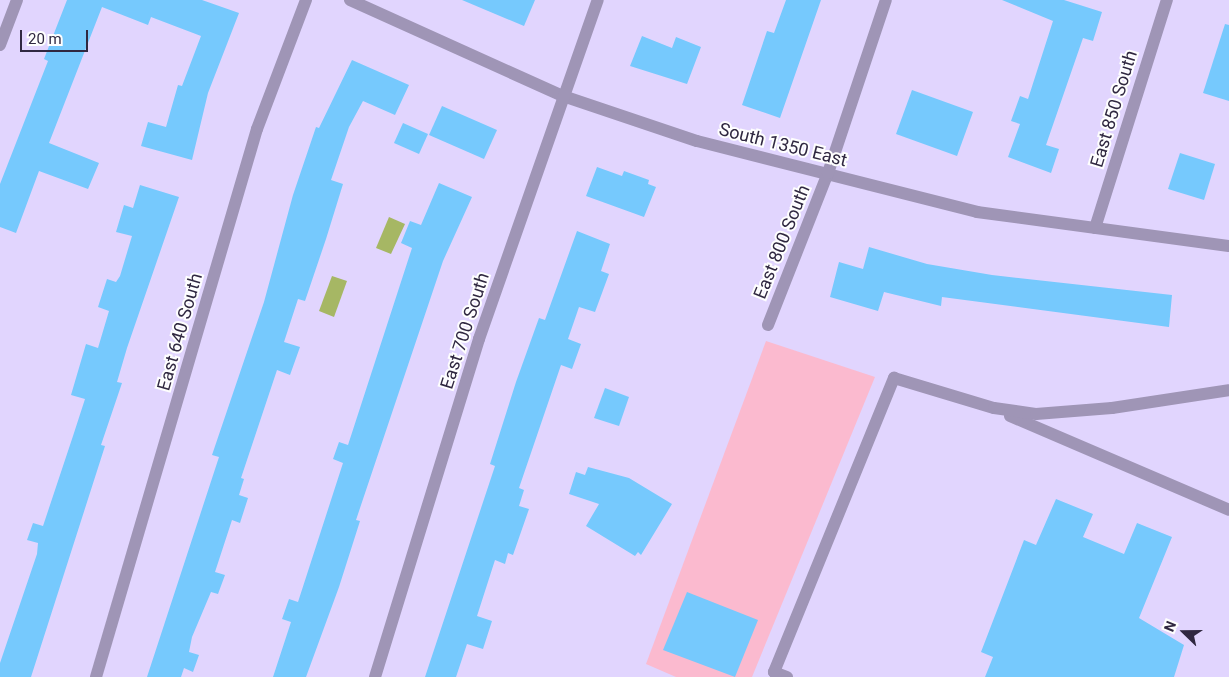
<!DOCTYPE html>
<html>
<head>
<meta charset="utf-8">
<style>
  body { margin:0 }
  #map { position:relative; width:1229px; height:677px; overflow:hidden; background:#e1d5fe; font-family:Roboto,sans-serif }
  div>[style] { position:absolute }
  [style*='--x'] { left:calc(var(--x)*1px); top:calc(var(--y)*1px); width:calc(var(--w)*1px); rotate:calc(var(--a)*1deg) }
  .green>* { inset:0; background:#fbbacf }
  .water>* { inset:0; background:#a6b764 }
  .building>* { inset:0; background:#76c9fd }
  .lane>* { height:12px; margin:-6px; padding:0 6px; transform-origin:6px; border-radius:6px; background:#9f95b6 }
  .street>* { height:12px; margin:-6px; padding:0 6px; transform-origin:6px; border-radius:6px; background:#9f95b6 }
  span { translate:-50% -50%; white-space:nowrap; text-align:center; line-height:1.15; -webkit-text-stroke:4px #fefefe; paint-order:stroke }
  .street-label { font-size:18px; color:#302841 }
  .north { position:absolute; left:1159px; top:607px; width:50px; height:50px; -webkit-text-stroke:4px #fefefe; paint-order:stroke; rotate:292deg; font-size:14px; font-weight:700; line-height:20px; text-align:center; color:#302841 }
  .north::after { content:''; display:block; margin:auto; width:18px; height:22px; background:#302841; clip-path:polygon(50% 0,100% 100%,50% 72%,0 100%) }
  .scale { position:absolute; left:20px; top:30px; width:68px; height:22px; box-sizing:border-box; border:2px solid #302841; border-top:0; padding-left:6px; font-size:15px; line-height:18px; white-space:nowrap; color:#302841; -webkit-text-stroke:4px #fefefe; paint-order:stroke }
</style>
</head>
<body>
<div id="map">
  <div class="green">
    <div style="clip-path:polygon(766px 341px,875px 377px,752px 677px,676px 677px,646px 664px)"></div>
  </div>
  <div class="water">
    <div style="clip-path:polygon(389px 217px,405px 224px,391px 254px,376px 248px)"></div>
    <div style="clip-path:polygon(332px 276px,347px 281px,334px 317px,319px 311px)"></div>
  </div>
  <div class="building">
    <div style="clip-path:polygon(67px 0,202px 0,239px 13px,208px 93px,192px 160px,141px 146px,148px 122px,166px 127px,178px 85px,182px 86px,201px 36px,151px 17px,148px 25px,102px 7px,49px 143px,99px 163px,88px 189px,39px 171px,16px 233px,0 227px,0 184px,48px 61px,44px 59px)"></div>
    <div style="clip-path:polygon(462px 0,535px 0,524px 26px)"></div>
    <div style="clip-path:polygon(786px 0,821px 0,780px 118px,742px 105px,767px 31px,774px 33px)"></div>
    <div style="clip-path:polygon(1002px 0,1064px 0,1102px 12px,1093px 41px,1083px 38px,1046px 145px,1059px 149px,1051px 173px,1008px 157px,1020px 124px,1011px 121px,1020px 96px,1028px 99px,1053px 21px)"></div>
    <div style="clip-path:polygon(1225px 24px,1229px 25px,1229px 101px,1203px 93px)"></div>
    <div style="clip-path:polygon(642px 36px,672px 48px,676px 37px,701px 47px,687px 84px,630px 66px)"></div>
    <div style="clip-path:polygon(352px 60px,409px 85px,395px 115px,363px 101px,349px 127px,331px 180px,343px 184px,326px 239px,305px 301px,298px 299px,284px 342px,300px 347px,290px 375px,277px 370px,241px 478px,244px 479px,239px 495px,248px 498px,240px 523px,232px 520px,215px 572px,225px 575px,218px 594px,211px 592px,192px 637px,189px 652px,199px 655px,193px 672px,184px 668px,181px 677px,147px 677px,219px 457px,212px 455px,264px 302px,293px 195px,316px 127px,319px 128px)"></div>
    <div style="clip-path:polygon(912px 90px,973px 112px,957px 156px,896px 134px)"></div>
    <div style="clip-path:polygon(442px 106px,497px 130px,484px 159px,429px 135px)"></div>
    <div style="clip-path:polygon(403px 123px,428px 134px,419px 154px,394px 143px)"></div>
    <div style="clip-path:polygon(1180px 153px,1215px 164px,1204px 200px,1168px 189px)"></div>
    <div style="clip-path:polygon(597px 167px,622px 176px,624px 171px,649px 180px,648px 184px,656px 187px,644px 217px,586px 196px)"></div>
    <div style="clip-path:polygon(439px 183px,472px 197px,443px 261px,356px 520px,360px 521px,339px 587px,306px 677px,273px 677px,291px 622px,282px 619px,289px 599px,298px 602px,343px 463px,333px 459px,339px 442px,348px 445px,412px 248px,401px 243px,410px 221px,421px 225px)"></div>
    <div style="clip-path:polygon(140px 185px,179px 197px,127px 348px,117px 382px,122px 383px,101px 445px,105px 446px,31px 677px,0 677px,0 663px,37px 554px,38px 543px,27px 540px,33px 523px,43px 526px,73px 436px,85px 399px,71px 395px,86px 344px,98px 348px,109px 311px,98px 307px,107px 279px,116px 282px,120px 276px,132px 236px,116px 232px,124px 205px,133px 208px)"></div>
    <div style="clip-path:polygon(577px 231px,610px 244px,601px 271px,609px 274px,595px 312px,579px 307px,568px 339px,581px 344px,572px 369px,561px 365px,519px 488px,524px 490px,519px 506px,529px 509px,513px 555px,508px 553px,505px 564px,495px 560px,477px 616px,492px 621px,483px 649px,467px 644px,456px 677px,425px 677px,495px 466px,490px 464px,516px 382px,539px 318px,545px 320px)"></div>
    <div style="clip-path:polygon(869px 247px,927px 264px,992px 275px,1172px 295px,1169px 327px,942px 297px,941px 306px,884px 292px,878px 311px,830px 297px,839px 262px,863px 269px)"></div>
    <div style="clip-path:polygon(605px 388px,629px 397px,619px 426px,594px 418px)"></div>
    <div style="clip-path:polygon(588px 467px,629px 478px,672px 504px,641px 555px,638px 552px,635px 556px,586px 526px,599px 504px,569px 494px,576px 472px,585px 475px)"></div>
    <div style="clip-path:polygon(1056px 499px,1093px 514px,1083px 537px,1124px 554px,1137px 523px,1172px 537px,1139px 618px,1184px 645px,1174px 677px,985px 677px,993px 657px,981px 652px,1024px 540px,1036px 545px)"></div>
    <div style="clip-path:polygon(687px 592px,758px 620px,735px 677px,663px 650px)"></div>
  </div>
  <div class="lane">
    <div style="--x:1010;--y:416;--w:238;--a:23.2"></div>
    <div style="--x:787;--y:677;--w:14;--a:-159"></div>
    <div style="--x:774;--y:672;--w:318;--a:-67.8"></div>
    <div style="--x:894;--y:378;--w:104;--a:16.7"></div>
    <div style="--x:994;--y:408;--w:42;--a:8.1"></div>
    <div style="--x:1036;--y:414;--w:76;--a:-4.5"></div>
    <div style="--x:1112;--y:408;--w:118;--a:-8.7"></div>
  </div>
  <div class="street">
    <div style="--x:350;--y:0;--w:234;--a:24.3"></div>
    <div style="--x:563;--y:96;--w:141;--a:18.6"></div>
    <div style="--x:697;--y:141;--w:289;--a:14.2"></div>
    <div style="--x:977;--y:212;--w:254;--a:7.7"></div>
    <div style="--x:0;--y:45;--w:48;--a:-69.3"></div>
    <div style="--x:1095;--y:228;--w:239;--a:-72.5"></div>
    <div style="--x:768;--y:325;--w:163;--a:-68.5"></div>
    <div style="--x:828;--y:173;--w:182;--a:-71.5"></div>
    <div style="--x:96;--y:677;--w:571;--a:-73.63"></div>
    <div style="--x:257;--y:129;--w:138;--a:-69.2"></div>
    <div style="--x:375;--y:677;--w:354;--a:-72.9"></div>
    <div style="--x:479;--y:339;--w:359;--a:-70.7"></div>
  </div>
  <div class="street-label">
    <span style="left:1114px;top:109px;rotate:-73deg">East 850 South</span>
    <span style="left:783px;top:145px;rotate:14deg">South 1350 East</span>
    <span style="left:782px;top:242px;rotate:-68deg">East 800 South</span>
    <span style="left:465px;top:331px;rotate:-72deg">East 700 South</span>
    <span style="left:180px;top:332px;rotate:-74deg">East 640 South</span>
  </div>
  <div class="north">N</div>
  <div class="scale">20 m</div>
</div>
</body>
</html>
